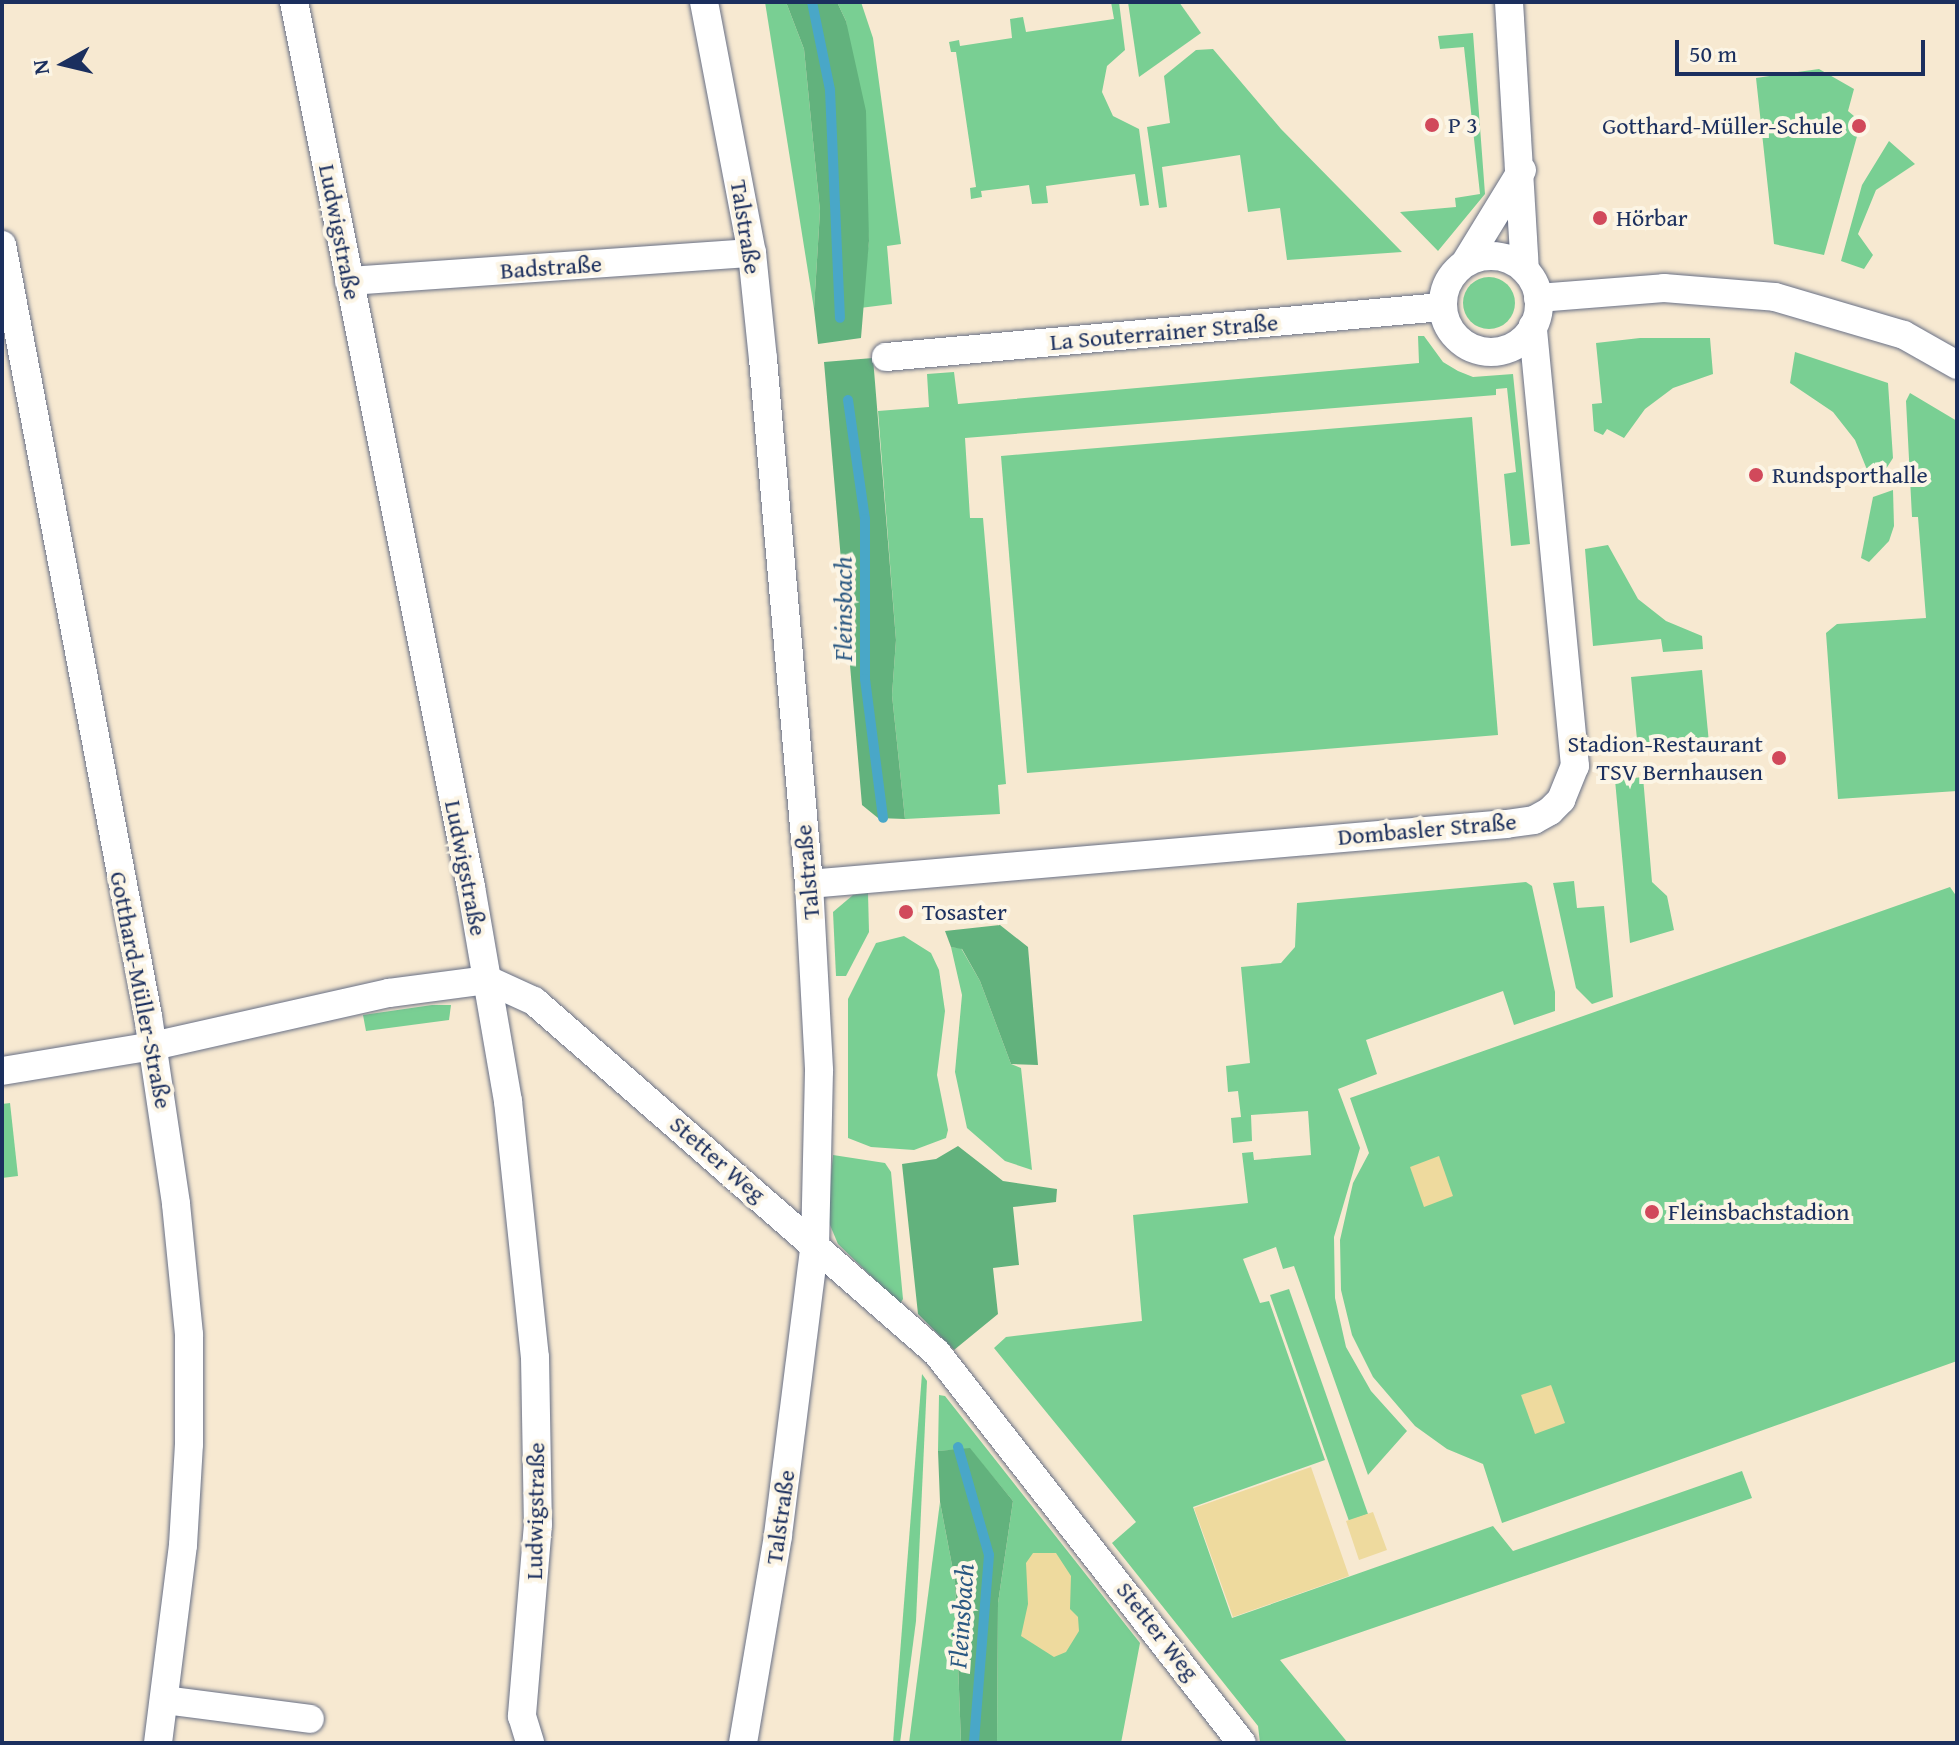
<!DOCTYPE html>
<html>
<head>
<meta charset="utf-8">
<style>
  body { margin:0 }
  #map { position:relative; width:1959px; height:1745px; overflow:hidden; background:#f7e9d1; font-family:"Gentium Book Plus",serif }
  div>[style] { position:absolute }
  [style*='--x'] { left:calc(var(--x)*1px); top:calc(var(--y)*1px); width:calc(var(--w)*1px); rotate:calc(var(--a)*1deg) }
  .green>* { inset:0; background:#79cf93 }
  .round { border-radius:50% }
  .forest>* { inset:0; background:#62b27d }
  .sand>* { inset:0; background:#eeda9e }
  .stream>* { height:10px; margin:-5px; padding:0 5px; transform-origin:5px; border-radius:5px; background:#49a7c8 }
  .roads { filter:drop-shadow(0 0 2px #687086) drop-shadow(0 0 2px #687086) }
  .minor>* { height:28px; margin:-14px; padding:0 14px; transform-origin:14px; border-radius:14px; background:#fff }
  .minor>.ring { margin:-14px; padding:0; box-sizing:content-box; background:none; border:28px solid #fff; border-radius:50% }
  .dots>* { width:22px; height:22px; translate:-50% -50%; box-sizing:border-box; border:4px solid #fcf5e5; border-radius:50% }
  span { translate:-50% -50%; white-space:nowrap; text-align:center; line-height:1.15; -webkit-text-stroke:8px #fcf5e5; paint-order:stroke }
  .poi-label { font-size:24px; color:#1b2f5e }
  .left { translate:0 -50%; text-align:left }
  .right { translate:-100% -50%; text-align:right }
  .street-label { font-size:24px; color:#1b2f5e }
  .water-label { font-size:26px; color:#2b5983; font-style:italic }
  .frame { position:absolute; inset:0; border:4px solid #1b2f5e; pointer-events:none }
  .north { position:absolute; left:24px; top:24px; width:80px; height:80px; -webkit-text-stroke:6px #fcf5e5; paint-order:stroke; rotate:262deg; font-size:22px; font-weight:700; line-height:32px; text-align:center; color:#1b2f5e }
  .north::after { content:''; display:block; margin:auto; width:28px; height:36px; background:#1b2f5e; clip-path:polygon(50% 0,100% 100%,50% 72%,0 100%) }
  .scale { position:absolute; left:1675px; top:40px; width:250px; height:36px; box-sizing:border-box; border:4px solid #1b2f5e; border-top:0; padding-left:10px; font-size:24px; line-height:28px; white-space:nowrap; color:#1b2f5e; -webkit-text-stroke:6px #fcf5e5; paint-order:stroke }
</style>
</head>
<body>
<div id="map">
  <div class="green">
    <div style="clip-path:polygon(765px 2px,786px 2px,804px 49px,820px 211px,814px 309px)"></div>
    <div style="clip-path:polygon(837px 2px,861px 2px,873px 38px,901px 244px,887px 246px,892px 304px,860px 308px,869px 241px,846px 21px)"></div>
    <div style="clip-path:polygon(1111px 2px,1119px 2px,1125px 50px,1107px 66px,1102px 92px,1113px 116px,1139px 129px,1149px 205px,1140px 206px,1135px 174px,1046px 186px,1048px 203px,1032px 204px,1029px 185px,981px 191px,982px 197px,971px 199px,970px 188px,976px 187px,956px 52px,951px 52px,949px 42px,959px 40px,960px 46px,1012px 38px,1010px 19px,1023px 17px,1026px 32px,1114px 19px)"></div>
    <div style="clip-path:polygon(1128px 2px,1179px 2px,1201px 33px,1139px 77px)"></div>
    <div style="clip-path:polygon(1473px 33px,1485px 194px,1438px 251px,1400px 212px,1456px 207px,1455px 198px,1480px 194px,1464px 47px,1440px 49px,1438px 36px)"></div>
    <div style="clip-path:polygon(1213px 49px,1281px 129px,1402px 252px,1287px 260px,1280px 208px,1248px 212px,1240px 155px,1162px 167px,1167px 207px,1159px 208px,1147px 127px,1170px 123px,1164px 76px,1196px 50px)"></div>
    <div style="clip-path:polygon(1819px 69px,1854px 89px,1848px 111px,1861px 122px,1824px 255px,1774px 244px,1756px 78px)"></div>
    <div style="clip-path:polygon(1889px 141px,1915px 164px,1876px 190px,1858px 234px,1873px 255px,1864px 269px,1841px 261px,1862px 185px)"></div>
    <div class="round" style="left:1463px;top:277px;width:52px;height:52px"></div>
    <div style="clip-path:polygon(1418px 336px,1424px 336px,1443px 362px,1458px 371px,1473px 377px,1513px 374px,1530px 544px,1511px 546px,1504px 474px,1516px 472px,1507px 388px,1496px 389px,1496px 395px,965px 438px,970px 518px,983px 518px,1006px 784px,998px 785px,1000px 814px,905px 819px,892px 695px,896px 640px,878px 411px,929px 407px,927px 374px,954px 372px,958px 404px,1419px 363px)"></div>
    <div style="clip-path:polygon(1640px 338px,1710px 338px,1713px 374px,1673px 388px,1645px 409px,1624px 438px,1607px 429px,1603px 435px,1594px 431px,1592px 404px,1602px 403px,1596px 343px)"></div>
    <div style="clip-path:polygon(1795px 352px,1888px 383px,1893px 458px,1884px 472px,1870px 477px,1855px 440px,1833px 412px,1790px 383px)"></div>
    <div style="clip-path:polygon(1910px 393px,1957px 421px,1957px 791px,1838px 799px,1826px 633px,1837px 624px,1926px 618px,1918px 517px,1912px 517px,1906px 401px)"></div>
    <div style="clip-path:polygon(1472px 417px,1498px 735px,1027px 773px,1001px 456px)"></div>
    <div style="clip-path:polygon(1893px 490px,1894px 526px,1889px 541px,1869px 562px,1861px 558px,1873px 497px)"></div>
    <div style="clip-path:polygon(1608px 545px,1638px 599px,1666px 621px,1702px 636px,1703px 649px,1663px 652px,1661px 639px,1593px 646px,1585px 549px)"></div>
    <div style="clip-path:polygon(1702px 670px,1709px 743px,1638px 750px,1631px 677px)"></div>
    <div style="clip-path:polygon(1643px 777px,1652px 882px,1667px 896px,1674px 930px,1630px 943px,1615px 780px)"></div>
    <div style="clip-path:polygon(1574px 881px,1577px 908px,1604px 906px,1613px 997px,1592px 1004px,1576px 988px,1553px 883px)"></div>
    <div style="clip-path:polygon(1526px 882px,1532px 886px,1555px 992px,1555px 1011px,1514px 1025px,1503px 991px,1366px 1040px,1377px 1074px,1338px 1089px,1360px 1148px,1334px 1237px,1335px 1298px,1346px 1347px,1371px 1391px,1407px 1431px,1368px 1475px,1294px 1266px,1283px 1269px,1276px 1247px,1243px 1259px,1260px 1303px,1269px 1301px,1325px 1460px,1193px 1507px,1232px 1618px,1493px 1526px,1513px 1551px,1742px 1471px,1752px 1498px,1280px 1660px,1348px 1743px,1260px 1743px,1258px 1726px,1112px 1543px,1136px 1522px,994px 1348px,1006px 1337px,1142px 1321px,1133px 1215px,1248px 1203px,1242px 1153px,1253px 1152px,1254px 1160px,1311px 1155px,1308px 1111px,1251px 1115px,1252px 1141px,1233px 1143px,1231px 1118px,1241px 1117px,1238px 1091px,1228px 1092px,1226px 1066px,1250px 1063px,1241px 967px,1281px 963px,1295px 947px,1297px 903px)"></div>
    <div style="clip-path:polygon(1950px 887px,1957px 897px,1957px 1361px,1502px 1523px,1483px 1464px,1447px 1449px,1415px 1426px,1373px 1377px,1352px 1335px,1341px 1290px,1340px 1240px,1353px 1183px,1369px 1153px,1350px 1098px)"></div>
    <div style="clip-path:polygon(868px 893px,869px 932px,846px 976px,836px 976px,833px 912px,853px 895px)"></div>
    <div style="clip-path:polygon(904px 936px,931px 953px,939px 970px,945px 1011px,937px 1075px,948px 1130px,946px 1138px,914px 1150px,871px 1147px,848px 1138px,848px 999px,876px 943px)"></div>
    <div style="clip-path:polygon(951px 947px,961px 948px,980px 981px,1011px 1064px,1021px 1068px,1032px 1170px,1005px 1161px,967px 1128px,955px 1072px,962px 995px)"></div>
    <div style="clip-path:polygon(432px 1005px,451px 1005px,449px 1020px,366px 1031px,363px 1015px)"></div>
    <div style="clip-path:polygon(10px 1103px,18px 1176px,2px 1178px,2px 1104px)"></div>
    <div style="clip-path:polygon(833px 1155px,885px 1163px,891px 1172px,903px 1299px,900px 1304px,838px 1244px,827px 1218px)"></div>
    <div style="clip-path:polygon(1289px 1289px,1368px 1514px,1349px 1521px,1270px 1295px)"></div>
    <div style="clip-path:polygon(922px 1374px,927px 1381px,916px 1621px,900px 1743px,893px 1743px)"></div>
    <div style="clip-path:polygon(939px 1395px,945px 1396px,1140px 1643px,1121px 1743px,997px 1743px,998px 1603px,1013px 1501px,970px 1449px,938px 1451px)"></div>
    <div style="clip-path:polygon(940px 1502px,955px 1581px,961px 1743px,909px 1743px)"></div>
  </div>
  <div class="forest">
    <div style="clip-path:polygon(786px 2px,837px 2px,846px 21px,866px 111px,869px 241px,861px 338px,818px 344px,814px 309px,820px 211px,804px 49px)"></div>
    <div style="clip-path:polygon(873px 358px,896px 640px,892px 695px,905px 819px,878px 818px,862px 805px,824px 362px)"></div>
    <div style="clip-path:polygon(1000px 925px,1028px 947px,1038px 1065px,1011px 1064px,980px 981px,962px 949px,951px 947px,945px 931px)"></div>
    <div style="clip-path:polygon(958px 1146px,1003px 1181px,1057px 1189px,1056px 1202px,1013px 1207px,1019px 1265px,993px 1268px,998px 1314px,954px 1350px,918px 1314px,902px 1164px,936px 1159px)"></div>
    <div style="clip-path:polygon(970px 1448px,1013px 1501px,998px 1603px,997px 1743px,961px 1743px,955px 1581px,940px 1502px,938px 1451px)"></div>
  </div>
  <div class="sand">
    <div style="clip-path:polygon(1439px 1156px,1453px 1196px,1424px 1207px,1410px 1167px)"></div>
    <div style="clip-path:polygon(1551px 1385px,1565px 1423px,1535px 1434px,1521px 1395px)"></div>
    <div style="clip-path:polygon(1311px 1467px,1349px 1576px,1233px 1617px,1194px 1508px)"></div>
    <div style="clip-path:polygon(1373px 1512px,1387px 1550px,1359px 1560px,1346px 1521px)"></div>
    <div style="clip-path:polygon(1033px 1553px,1056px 1553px,1071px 1576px,1070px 1609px,1078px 1617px,1079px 1631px,1066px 1652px,1054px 1657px,1021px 1636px,1028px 1604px,1026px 1563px)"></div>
  </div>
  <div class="stream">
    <div style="--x:812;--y:2;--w:90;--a:78.4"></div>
    <div style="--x:830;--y:90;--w:228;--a:87.5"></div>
    <div style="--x:848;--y:400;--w:120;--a:81.9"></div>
    <div style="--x:865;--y:519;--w:160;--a:90"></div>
    <div style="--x:865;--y:679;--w:140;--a:82.6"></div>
    <div style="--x:958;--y:1447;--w:112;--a:74"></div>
    <div style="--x:989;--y:1555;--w:189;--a:94.6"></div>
  </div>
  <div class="roads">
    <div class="minor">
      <div style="--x:294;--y:2;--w:903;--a:78.69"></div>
      <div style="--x:471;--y:887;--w:217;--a:80.2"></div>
      <div style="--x:508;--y:1101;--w:257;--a:84"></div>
      <div style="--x:535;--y:1357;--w:167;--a:89"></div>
      <div style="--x:538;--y:1524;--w:193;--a:94.8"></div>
      <div style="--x:522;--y:1716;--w:28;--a:73"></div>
      <div style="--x:704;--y:2;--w:256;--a:79.2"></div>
      <div style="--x:752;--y:253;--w:107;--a:84.1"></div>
      <div style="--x:763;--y:359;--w:527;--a:84.99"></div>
      <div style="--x:809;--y:884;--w:187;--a:86.9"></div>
      <div style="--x:819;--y:1071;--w:171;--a:91.3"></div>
      <div style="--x:815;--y:1242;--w:296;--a:97.2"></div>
      <div style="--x:778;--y:1536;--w:210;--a:99.6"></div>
      <div style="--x:1509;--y:2;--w:268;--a:86.6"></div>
      <div style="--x:2;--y:245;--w:785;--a:79.28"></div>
      <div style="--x:148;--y:1016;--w:190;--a:81.5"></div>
      <div style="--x:176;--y:1204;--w:132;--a:84.3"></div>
      <div style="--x:189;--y:1335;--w:109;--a:90"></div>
      <div style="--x:189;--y:1444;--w:101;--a:93.4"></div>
      <div style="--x:183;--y:1545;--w:200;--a:97.2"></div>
      <div class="ring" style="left:1443px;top:256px;width:68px;height:68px"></div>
      <div style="--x:1465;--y:263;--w:109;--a:-58.5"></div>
      <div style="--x:349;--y:281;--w:404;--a:-4"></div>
      <div style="--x:1538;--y:298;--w:126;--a:-4.5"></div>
      <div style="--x:1664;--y:288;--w:111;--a:4.6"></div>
      <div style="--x:1775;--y:297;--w:134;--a:16.4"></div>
      <div style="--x:1904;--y:335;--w:61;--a:29.5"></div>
      <div style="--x:886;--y:357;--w:558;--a:-5.14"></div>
      <div style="--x:809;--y:884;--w:700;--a:-4.92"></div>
      <div style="--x:1506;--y:824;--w:28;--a:-8"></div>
      <div style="--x:1534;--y:820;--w:18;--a:-29"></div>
      <div style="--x:1550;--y:811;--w:16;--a:-45"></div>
      <div style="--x:1561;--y:800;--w:37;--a:-68"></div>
      <div style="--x:1575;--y:766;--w:442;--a:-95.5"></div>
      <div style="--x:2;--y:1071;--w:153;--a:-9.4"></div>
      <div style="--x:153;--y:1046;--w:242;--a:-12.7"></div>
      <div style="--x:389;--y:993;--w:100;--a:-7.5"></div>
      <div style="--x:488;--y:980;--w:51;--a:24.5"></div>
      <div style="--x:534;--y:1001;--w:535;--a:41.14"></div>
      <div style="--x:937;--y:1353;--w:495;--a:52"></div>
      <div style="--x:164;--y:1700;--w:147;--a:7.4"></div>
    </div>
  </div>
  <div class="dots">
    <div style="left:1432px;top:125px;background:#d1495b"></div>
    <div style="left:1859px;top:126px;background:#d1495b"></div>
    <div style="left:1600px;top:218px;background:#d1495b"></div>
    <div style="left:1756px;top:475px;background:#d1495b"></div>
    <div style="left:1779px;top:758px;background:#d1495b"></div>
    <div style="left:906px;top:912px;background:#d1495b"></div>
    <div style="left:1652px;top:1212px;background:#d1495b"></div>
  </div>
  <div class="poi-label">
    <span class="left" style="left:1448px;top:125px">P 3</span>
    <span class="right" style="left:1843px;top:126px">Gotthard-Müller-Schule</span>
    <span class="left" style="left:1616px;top:218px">Hörbar</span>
    <span class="left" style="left:1772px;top:475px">Rundsporthalle</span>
    <span class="right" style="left:1763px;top:758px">Stadion-Restaurant<br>TSV Bernhausen</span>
    <span class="left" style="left:922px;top:912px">Tosaster</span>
    <span class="left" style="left:1668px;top:1212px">Fleinsbachstadion</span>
  </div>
  <div class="street-label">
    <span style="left:746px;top:227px;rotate:81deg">Talstraße</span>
    <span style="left:340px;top:232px;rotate:79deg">Ludwigstraße</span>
    <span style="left:551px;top:267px;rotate:-4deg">Badstraße</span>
    <span style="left:1164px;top:332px;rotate:-5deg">La Souterrainer Straße</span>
    <span style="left:1427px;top:829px;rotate:-5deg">Dombasler Straße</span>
    <span style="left:466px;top:868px;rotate:79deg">Ludwigstraße</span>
    <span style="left:807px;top:872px;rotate:-95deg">Talstraße</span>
    <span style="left:141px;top:990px;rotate:79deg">Gotthard-Müller-Straße</span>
    <span style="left:718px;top:1159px;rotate:41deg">Stetter Weg</span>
    <span style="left:535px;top:1511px;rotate:-89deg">Ludwigstraße</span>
    <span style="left:780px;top:1517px;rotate:-82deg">Talstraße</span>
    <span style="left:1158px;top:1631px;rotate:52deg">Stetter Weg</span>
  </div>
  <div class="water-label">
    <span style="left:843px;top:609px;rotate:-90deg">Fleinsbach</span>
    <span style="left:961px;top:1616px;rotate:-86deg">Fleinsbach</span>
  </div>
  <div class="frame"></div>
  <div class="north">N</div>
  <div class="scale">50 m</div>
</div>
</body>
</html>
